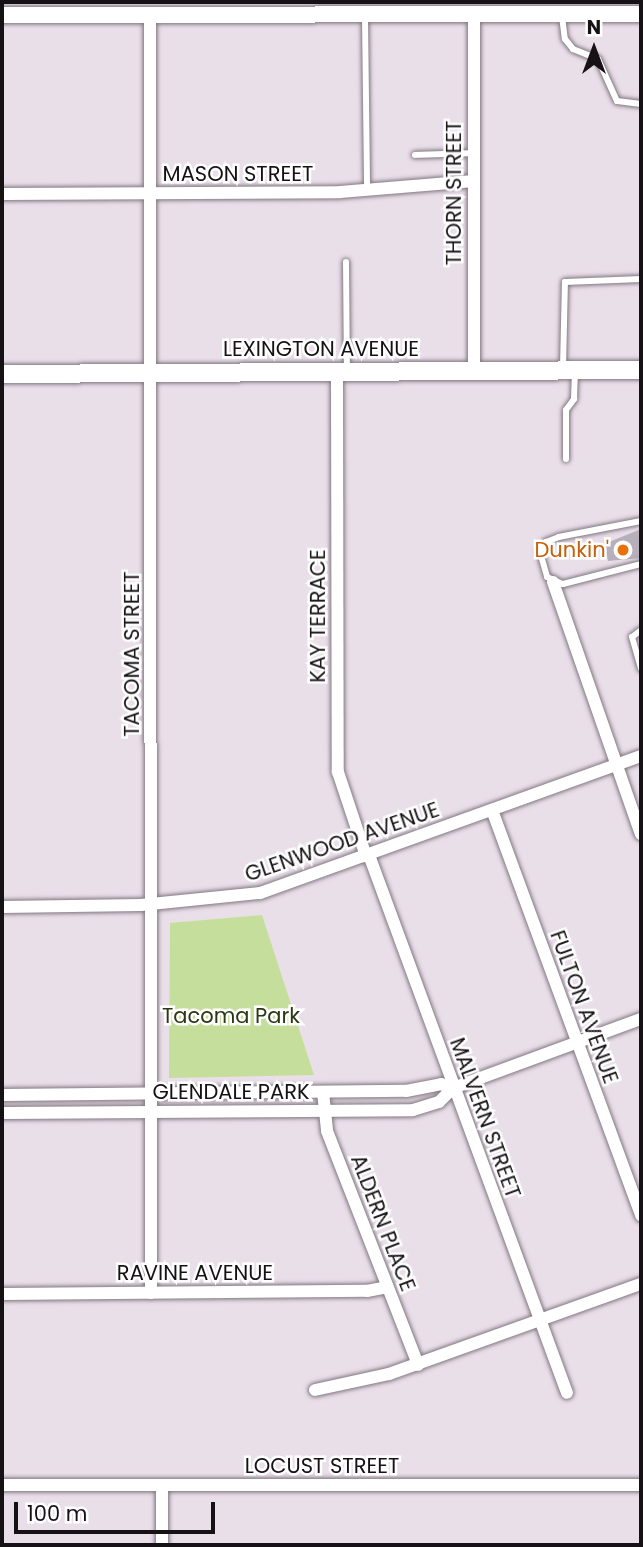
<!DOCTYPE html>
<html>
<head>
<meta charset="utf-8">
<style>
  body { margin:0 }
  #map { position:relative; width:643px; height:1547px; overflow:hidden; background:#e9dfe9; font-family:Poppins,sans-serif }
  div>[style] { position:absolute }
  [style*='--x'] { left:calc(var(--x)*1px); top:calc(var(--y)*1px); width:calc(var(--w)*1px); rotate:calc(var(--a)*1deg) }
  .green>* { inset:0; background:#c6de9c }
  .building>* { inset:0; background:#b7b0bb }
  .roads { filter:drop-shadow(0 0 2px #827881) drop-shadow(0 0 2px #827881) }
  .service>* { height:6px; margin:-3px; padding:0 3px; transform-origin:3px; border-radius:3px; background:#fff }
  .minor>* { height:12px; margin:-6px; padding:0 6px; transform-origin:6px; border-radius:6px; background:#fff }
  .tertiary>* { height:16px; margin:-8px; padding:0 8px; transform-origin:8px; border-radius:8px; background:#fff }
  .secondary>* { height:18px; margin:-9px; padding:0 9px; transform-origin:9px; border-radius:9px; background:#fff }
  .dots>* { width:19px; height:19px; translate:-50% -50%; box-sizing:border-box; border:4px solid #fff; border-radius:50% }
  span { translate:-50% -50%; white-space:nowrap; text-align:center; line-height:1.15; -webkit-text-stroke:5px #fff; paint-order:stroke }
  .street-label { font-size:21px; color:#151114 }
  .food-label { font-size:21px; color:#c56008 }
  .right { translate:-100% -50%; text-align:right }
  .park-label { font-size:21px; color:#2c3714 }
  .frame { position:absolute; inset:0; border:4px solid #151114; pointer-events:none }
  .north { position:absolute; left:559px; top:14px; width:70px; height:70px; -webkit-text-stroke:5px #fff; paint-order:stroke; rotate:0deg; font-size:19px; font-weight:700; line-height:28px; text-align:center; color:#151114 }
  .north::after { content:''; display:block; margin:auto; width:24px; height:32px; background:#151114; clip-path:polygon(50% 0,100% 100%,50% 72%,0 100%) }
  .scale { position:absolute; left:14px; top:1502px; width:201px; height:32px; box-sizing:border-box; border:4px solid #151114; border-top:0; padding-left:9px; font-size:21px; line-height:24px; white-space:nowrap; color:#151114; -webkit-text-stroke:5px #fff; paint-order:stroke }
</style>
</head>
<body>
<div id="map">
  <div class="green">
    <div style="clip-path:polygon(262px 915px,314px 1075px,169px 1078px,170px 923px)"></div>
  </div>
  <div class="building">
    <div style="clip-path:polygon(641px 529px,641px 558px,608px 561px,604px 544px)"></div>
  </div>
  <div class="roads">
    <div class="service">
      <div style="--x:562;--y:16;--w:23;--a:83"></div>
      <div style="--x:565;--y:39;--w:13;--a:51"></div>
      <div style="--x:573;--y:49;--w:27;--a:22"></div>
      <div style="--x:598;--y:59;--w:46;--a:65.7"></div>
      <div style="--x:617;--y:101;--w:24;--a:7"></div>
      <div style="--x:365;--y:17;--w:173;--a:89.3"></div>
      <div style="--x:415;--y:155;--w:59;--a:-1.9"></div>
      <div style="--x:346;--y:262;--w:108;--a:89.5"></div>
      <div style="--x:563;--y:368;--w:86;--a:-88.7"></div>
      <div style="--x:565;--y:282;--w:76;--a:-2.3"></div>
      <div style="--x:566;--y:459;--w:49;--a:-90"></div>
      <div style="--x:566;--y:410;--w:14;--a:-54"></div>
      <div style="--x:574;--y:399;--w:27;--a:-88"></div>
      <div style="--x:641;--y:521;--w:84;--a:169"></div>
      <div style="--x:559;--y:537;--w:14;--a:159"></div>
      <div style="--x:546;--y:542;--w:12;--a:121"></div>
      <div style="--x:540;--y:552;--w:26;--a:74"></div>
      <div style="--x:547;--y:577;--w:17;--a:24"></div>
      <div style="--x:563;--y:584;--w:81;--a:-14.4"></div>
      <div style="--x:641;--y:630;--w:11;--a:142"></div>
      <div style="--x:632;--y:637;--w:33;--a:74"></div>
    </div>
    <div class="minor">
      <div style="--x:150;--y:15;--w:1278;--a:89.96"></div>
      <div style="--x:2;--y:194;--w:338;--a:-0.3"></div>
      <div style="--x:340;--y:192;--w:134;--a:-4.7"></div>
      <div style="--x:474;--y:370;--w:355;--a:-90"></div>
      <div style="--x:337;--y:372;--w:400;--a:89.9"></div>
      <div style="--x:338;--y:772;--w:89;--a:71.6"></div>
      <div style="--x:553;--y:582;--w:267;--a:70.8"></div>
      <div style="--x:492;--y:810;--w:432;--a:69.8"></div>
      <div style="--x:369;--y:855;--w:573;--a:69.79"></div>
      <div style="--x:2;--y:907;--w:139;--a:-0.8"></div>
      <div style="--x:141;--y:905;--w:120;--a:-5.8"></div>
      <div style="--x:260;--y:893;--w:405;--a:-19.8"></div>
      <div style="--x:323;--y:1092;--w:39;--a:84"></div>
      <div style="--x:327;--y:1131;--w:251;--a:68.7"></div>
      <div style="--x:2;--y:1095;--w:404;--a:-0.6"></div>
      <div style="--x:406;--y:1091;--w:36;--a:-11"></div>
      <div style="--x:441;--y:1084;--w:13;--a:18"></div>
      <div style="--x:2;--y:1113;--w:411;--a:-0.4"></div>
      <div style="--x:413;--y:1110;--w:27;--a:-17"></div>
      <div style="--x:439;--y:1102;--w:20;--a:-45"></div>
      <div style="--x:453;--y:1088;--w:200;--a:-20.2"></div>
      <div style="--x:2;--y:1294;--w:365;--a:-0.5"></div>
      <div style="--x:367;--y:1291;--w:21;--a:-11"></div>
      <div style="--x:315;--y:1390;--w:76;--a:-12.2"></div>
      <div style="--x:389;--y:1374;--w:268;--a:-19.7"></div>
      <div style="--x:2;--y:1485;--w:639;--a:0"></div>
      <div style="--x:162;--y:1485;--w:60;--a:90"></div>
    </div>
    <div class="tertiary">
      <div style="--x:2;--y:15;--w:639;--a:-0.09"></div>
    </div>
    <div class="secondary">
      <div style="--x:2;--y:374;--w:639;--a:-0.36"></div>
    </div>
  </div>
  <div class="dots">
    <div style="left:623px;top:550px;background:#e8710a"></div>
  </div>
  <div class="street-label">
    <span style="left:238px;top:174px">MASON STREET</span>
    <span style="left:454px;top:193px;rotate:-90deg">THORN STREET</span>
    <span style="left:321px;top:349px">LEXINGTON AVENUE</span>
    <span style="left:318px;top:616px;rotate:-90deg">KAY TERRACE</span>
    <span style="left:132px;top:654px;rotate:-90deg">TACOMA STREET</span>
    <span style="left:342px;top:842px;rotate:-19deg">GLENWOOD AVENUE</span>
    <span style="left:584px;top:1007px;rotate:70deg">FULTON AVENUE</span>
    <span style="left:231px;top:1092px">GLENDALE PARK</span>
    <span style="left:485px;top:1118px;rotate:70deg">MALVERN STREET</span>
    <span style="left:383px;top:1223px;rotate:69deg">ALDERN PLACE</span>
    <span style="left:195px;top:1273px">RAVINE AVENUE</span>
    <span style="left:322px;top:1466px">LOCUST STREET</span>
  </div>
  <div class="food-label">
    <span class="right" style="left:609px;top:550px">Dunkin'</span>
  </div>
  <div class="park-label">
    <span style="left:231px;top:1016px">Tacoma Park</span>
  </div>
  <div class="frame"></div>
  <div class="north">N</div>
  <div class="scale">100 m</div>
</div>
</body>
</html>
